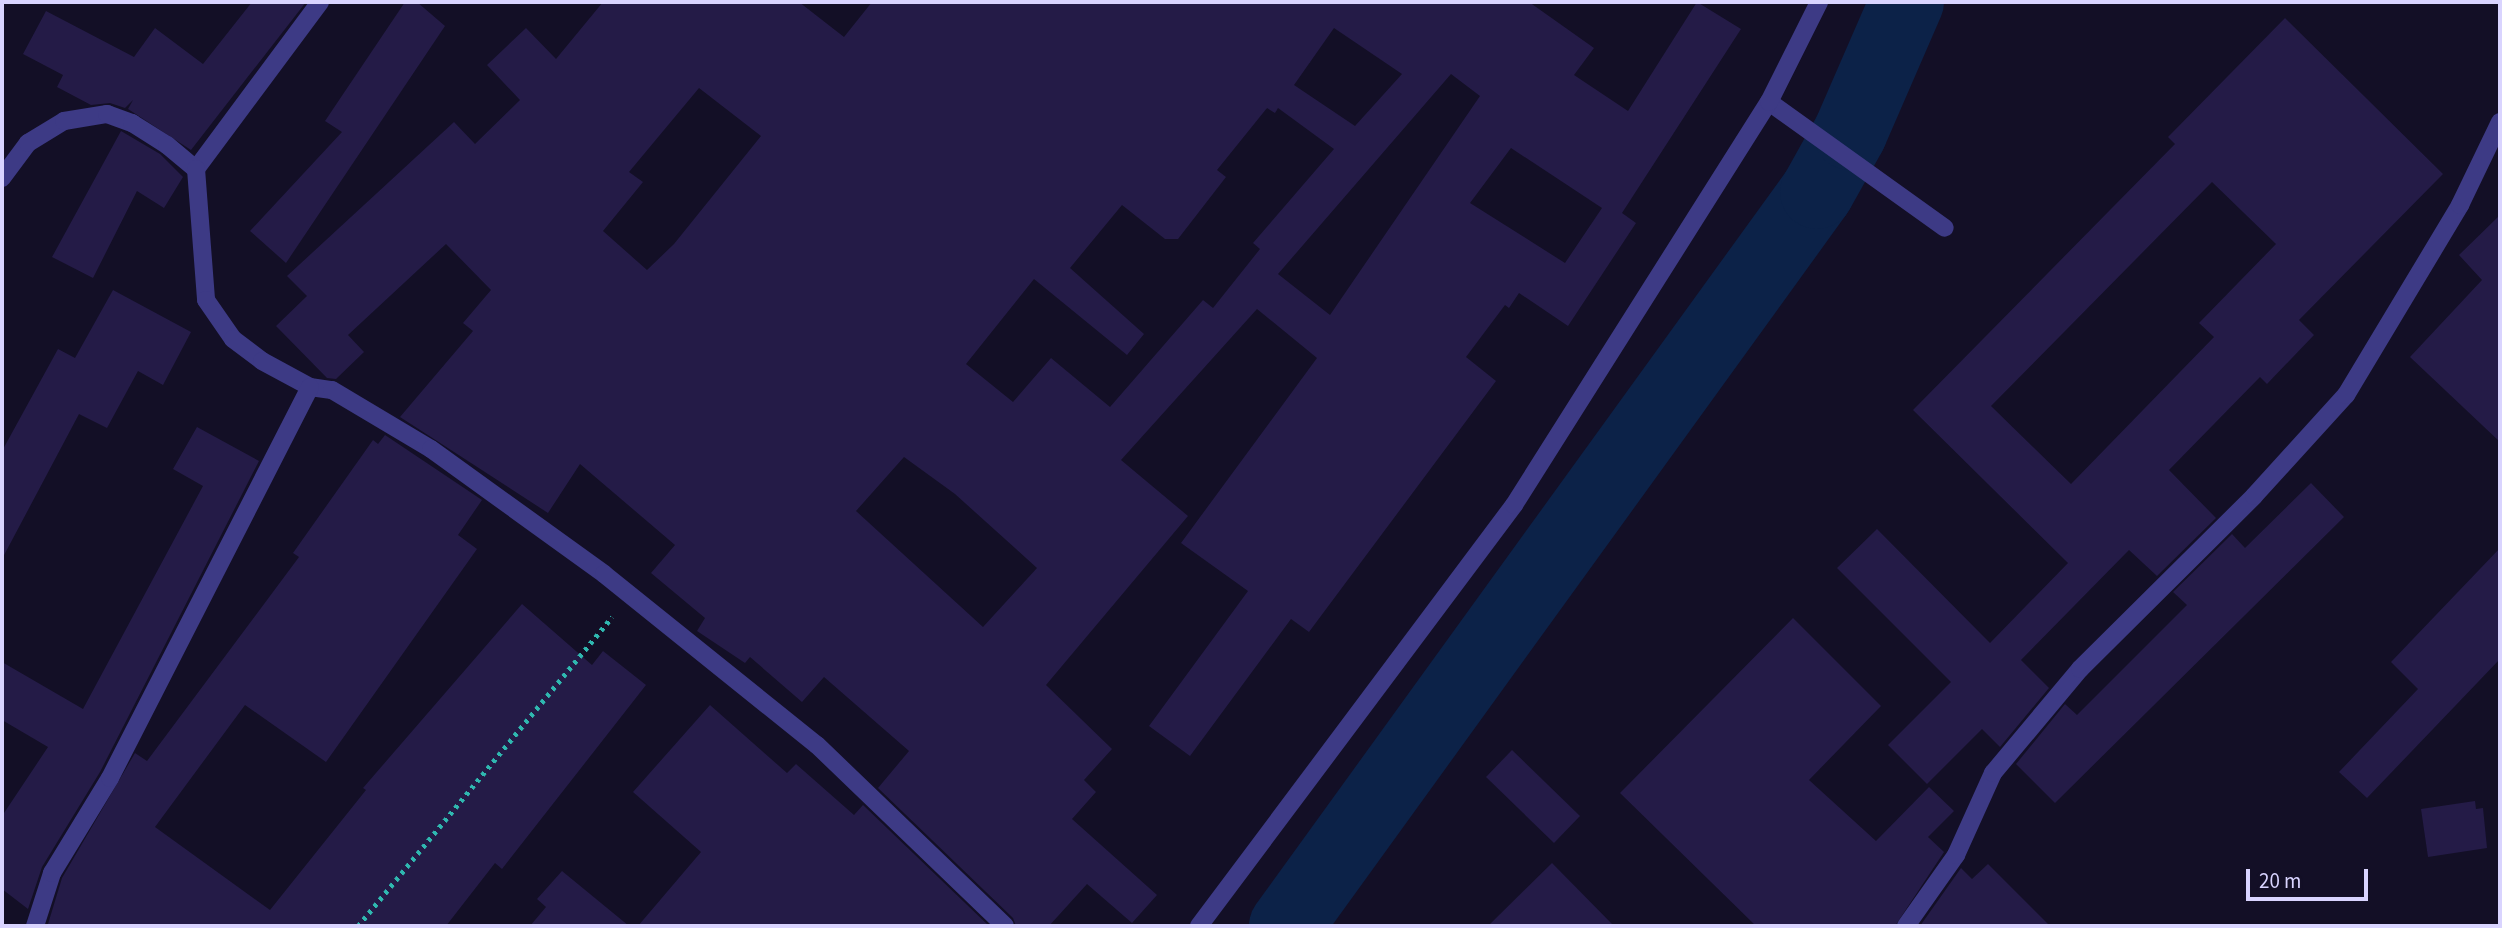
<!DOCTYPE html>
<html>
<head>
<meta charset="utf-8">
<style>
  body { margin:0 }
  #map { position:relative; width:2502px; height:928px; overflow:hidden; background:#130f26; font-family:"Source Sans 3",sans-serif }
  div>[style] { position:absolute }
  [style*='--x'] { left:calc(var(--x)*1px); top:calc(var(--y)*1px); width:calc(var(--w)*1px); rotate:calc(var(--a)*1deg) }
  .river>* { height:74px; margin:-37px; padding:0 37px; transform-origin:37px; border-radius:37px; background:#0c2248 }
  .building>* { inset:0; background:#241b47 }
  .path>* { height:4.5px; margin-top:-2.25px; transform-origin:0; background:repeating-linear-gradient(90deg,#2fb8b0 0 3.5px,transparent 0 8.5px) }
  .minor>* { height:18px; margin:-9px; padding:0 9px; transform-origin:9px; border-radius:9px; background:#3d3a85 }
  span { translate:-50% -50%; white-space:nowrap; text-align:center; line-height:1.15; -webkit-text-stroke:6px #130f26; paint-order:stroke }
  .frame { position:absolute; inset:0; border:4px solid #d9d4ff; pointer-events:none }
  .scale { position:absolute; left:2246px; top:869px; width:122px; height:32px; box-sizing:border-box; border:4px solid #d9d4ff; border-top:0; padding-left:9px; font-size:21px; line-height:24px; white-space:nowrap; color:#d9d4ff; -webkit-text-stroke:5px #130f26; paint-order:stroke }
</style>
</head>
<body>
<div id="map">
  <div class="river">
    <div style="--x:1286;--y:926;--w:906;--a:-54.12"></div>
    <div style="--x:1817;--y:192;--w:68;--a:-60.8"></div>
    <div style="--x:1850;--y:133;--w:143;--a:-66.5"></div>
  </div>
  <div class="building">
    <div style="clip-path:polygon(252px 2px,306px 2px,191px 150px,128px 109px,133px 100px,125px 108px,110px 103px,91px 105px,57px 87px,63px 75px,23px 54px,46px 11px,134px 57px,155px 28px,203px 64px)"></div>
    <div style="clip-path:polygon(405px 2px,417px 2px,445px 26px,286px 263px,250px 231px,342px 132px,325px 121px)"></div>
    <div style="clip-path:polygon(evenodd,603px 2px,799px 2px,844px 37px,872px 2px,1529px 2px,1594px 48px,1574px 75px,1628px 111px,1697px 2px,1741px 29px,1622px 213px,1636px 223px,1568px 326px,1519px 293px,1509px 308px,1505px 305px,1466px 357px,1496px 381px,1309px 632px,1291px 619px,1190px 756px,1149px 726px,1248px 591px,1181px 543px,1317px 358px,1257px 309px,1121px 460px,1188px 516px,1046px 685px,1112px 749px,1084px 780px,1096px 792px,1072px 819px,1157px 895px,1132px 923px,1087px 884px,1049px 926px,1016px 926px,1013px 918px,878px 788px,909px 751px,824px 677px,802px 702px,750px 657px,745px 663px,697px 631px,705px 618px,651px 573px,675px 545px,580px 464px,548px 513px,400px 417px,473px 331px,463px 323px,491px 290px,446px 244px,348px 335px,364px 352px,336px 379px,327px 378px,276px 326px,307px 296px,287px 276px,454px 122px,475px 144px,520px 100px,487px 65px,526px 28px,556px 59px,603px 2px,1334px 28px,1402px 74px,1355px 126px,1294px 85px,1334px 28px,603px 2px,1451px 74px,1480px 96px,1330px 315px,1278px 274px,1451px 74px,603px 2px,699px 88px,761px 136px,674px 244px,647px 270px,603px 231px,643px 182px,629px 172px,699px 88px,603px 2px,1267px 108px,1275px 113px,1278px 108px,1334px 149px,1253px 243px,1260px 249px,1213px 308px,1203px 300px,1110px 407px,1051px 358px,1013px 402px,966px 364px,1034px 279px,1127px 355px,1144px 334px,1070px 268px,1122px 205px,1165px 239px,1178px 239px,1226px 177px,1217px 170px,1267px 108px,603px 2px,1511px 148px,1602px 208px,1565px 263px,1470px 203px,1511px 148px,603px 2px,904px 457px,955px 494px,1037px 568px,983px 627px,856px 511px,904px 457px)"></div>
    <div style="clip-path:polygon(evenodd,2285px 18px,2443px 174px,2299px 320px,2314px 335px,2267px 384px,2260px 377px,2169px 470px,2216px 518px,2157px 576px,2129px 550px,2021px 660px,2049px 688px,2000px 747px,1982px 729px,1927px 784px,1888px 745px,1951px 682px,1837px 568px,1877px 529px,1990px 643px,2068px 563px,1913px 410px,2175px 144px,2168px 137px,2285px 18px,2212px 182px,2276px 244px,2199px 323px,2214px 337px,2071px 484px,1991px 406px,2212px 182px)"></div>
    <div style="clip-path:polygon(121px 131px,160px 154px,183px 177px,164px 208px,137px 191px,93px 278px,52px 257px)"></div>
    <div style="clip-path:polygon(2500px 215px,2500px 442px,2410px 357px,2482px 280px,2459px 255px)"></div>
    <div style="clip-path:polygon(113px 290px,191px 332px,163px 385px,138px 371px,107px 428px,79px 414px,2px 559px,2px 451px,58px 349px,75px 358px)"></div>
    <div style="clip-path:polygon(197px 427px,259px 461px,100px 772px,42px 867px,28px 909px,2px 889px,2px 816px,48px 747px,2px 720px,2px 662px,83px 709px,203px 486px,173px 469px)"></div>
    <div style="clip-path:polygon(385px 435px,482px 500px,458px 535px,477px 549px,326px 762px,245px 705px,155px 827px,270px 910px,366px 790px,363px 788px,522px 604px,592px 665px,603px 651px,646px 685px,502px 869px,495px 863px,446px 926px,51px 926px,48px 924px,62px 878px,135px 753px,147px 761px,299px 557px,293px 553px,373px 440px,378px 444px)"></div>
    <div style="clip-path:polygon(2311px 483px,2344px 517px,2055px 803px,2016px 764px,2065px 704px,2077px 715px,2187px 605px,2173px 592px,2232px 534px,2245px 548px)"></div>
    <div style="clip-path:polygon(2500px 548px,2500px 659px,2367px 798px,2339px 772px,2418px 689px,2391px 662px)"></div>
    <div style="clip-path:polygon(1793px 618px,1881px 706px,1809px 780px,1876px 841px,1929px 787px,1954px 811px,1928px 837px,1944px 852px,1895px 926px,1756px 926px,1620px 793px)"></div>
    <div style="clip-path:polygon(710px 705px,787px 773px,796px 764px,854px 815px,863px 805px,989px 926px,638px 926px,701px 852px,633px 792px)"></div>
    <div style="clip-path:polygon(1512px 750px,1580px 816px,1554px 843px,1486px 777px)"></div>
    <div style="clip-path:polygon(2475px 801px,2476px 809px,2483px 808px,2487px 848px,2428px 857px,2421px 809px)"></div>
    <div style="clip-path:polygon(1552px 863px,1614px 926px,1488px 926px)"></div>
    <div style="clip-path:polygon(1988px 864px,2050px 926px,1920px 926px,1961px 868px,1972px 879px)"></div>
    <div style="clip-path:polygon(562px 871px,629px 926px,530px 926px,546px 907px,537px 899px)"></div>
  </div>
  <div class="path">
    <div style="--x:358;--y:926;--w:400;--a:-50.6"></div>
  </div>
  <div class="minor">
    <div style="--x:1769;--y:102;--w:216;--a:35.6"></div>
    <div style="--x:196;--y:169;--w:208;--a:-53.4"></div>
    <div style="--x:2;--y:178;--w:44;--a:-53.4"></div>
    <div style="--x:28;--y:143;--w:42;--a:-31.4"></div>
    <div style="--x:64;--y:121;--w:44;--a:-9.2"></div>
    <div style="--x:107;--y:114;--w:27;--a:20"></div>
    <div style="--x:132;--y:123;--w:41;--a:32.2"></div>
    <div style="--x:167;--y:145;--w:38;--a:40"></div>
    <div style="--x:196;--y:169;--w:131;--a:85.6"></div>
    <div style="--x:206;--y:300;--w:47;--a:55.3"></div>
    <div style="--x:233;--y:339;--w:36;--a:37"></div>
    <div style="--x:262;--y:361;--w:55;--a:28.4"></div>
    <div style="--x:310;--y:387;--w:22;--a:8"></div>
    <div style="--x:332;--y:390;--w:115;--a:30.8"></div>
    <div style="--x:431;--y:449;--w:213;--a:35.8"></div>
    <div style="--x:604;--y:574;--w:273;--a:38.8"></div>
    <div style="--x:817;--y:745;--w:261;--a:43.9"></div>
    <div style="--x:35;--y:926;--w:56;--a:-72.2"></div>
    <div style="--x:52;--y:873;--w:111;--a:-58.6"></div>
    <div style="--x:110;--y:778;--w:439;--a:-62.9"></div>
    <div style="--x:1199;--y:926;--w:526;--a:-53.2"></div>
    <div style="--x:1514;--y:505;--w:477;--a:-57.7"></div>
    <div style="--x:1769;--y:102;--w:112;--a:-63.4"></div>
    <div style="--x:1906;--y:926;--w:87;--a:-54.8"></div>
    <div style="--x:1956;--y:855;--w:90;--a:-65.7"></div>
    <div style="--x:1993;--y:773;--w:136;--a:-50.1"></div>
    <div style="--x:2080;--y:669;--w:245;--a:-44.8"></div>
    <div style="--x:2254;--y:496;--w:137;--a:-47.7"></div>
    <div style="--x:2346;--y:395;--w:222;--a:-59"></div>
    <div style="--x:2460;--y:205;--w:92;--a:-64.3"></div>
  </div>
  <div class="frame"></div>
  <div class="scale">20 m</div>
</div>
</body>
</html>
